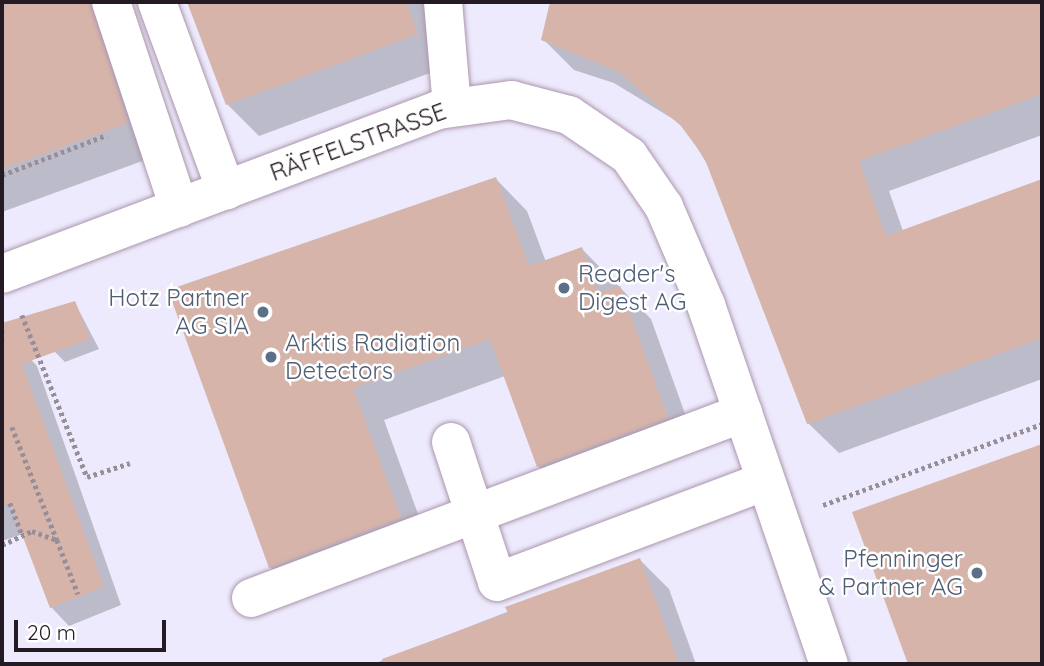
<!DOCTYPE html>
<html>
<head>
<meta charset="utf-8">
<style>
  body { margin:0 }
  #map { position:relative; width:1044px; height:666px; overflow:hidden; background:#fdf3fd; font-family:Quicksand,sans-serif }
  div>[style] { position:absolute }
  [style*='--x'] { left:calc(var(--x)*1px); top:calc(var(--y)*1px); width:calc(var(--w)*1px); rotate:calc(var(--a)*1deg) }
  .industrial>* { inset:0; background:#eceafc }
  .shadow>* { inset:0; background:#0003 }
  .building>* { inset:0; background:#d7b4aa }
  .path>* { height:4.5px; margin-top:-2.25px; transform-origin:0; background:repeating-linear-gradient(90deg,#988e98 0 3.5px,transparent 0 7px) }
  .roads { filter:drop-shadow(0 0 2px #ae95ac) drop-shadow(0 0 2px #ae95ac) }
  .minor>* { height:38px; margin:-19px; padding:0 19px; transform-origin:19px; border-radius:19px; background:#fff }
  .dots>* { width:19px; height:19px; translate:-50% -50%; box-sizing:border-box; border:4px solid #fff; border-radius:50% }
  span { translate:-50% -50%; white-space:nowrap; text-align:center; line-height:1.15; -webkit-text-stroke:5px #fff; paint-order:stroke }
  .street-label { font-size:24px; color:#241a23 }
  .service-label { font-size:24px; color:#4e5e75 }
  .left { translate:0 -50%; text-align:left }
  .right { translate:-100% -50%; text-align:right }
  .frame { position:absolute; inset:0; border:4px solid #241a23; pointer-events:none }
  .scale { position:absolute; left:14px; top:620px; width:152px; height:32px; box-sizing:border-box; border:4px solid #241a23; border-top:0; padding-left:9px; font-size:21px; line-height:24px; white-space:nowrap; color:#241a23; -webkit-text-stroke:5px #fff; paint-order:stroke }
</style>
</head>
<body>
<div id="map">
  <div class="industrial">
    <div style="clip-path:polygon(2px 2px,1042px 2px,1042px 664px,2px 664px)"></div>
  </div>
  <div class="shadow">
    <div style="clip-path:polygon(2px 2px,113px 2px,159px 155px,2px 212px)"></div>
    <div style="clip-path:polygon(189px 2px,426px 2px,449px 66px,259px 136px,227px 104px)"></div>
    <div style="clip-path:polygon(552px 2px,1042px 2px,1042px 135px,889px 191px,903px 231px,1042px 181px,1042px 379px,839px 453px,808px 423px,725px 193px,683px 125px,614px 83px,574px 70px,543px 39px)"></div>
    <div style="clip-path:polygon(496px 179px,527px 211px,546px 262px,582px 249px,651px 319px,698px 450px,570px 498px,538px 466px,505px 376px,384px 420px,431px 550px,302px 599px,270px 567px,171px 291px)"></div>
    <div style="clip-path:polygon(75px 303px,99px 349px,65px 362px,54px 351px)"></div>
    <div style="clip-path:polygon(19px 347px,37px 366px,121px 605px,69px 626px,51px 607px,23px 534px,2px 541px,2px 353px)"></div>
    <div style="clip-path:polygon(1042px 445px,1042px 664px,910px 664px,855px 513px)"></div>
    <div style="clip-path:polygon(640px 560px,669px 589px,696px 664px,373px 664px)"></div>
  </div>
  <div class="building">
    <div style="clip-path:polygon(2px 2px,90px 2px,128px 123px,2px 169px)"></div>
    <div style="clip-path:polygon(187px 2px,406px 2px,418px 34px,226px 105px)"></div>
    <div style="clip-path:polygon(550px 2px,1042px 2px,1042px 94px,859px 161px,886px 236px,1042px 179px,1042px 338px,807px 424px,704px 157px,681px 126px,619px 72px,541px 40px)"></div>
    <div style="clip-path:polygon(496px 177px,529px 266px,582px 247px,599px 293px,620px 286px,668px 418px,537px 467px,490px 339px,353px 388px,401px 518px,269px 568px,168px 290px)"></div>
    <div style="clip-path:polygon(75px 301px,90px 339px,22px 364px,104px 587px,50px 608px,10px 503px,2px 506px,2px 323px)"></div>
    <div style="clip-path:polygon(1042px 444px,1042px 664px,908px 664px,852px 512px)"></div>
    <div style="clip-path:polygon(640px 558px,679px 664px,383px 664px,382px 659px,508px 613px,505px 607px)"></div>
  </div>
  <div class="path">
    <div style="--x:2;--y:175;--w:112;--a:-20.9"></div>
    <div style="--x:22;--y:315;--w:175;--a:68.1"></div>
    <div style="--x:87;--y:477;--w:45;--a:-18"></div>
    <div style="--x:2;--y:330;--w:14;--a:90"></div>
    <div style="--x:12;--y:427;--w:122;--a:68.3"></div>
    <div style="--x:10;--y:503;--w:34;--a:69"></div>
    <div style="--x:823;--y:505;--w:233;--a:-20.3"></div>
    <div style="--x:2;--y:545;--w:33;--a:-25"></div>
    <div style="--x:32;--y:531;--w:27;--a:20"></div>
    <div style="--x:57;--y:540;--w:58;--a:68.7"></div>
  </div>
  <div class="roads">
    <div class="minor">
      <div style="--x:111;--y:2;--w:217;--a:71.7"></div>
      <div style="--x:157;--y:2;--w:201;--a:69.9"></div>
      <div style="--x:443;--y:2;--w:105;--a:85.1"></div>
      <div style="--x:2;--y:274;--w:466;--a:-20.6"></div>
      <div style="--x:438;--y:110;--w:74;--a:-7.8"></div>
      <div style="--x:511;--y:100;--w:60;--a:14.5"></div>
      <div style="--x:569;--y:115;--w:73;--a:34.3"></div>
      <div style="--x:629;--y:156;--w:62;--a:55.5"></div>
      <div style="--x:664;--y:207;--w:107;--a:66.8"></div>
      <div style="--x:706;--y:305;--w:379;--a:71.1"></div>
      <div style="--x:451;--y:442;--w:147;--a:71.8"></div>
      <div style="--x:497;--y:582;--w:287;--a:-20.6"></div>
      <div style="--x:251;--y:598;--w:526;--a:-20.61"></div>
    </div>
  </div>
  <div class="dots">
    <div style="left:564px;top:288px;background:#5c6f8a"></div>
    <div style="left:263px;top:312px;background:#5c6f8a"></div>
    <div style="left:271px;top:357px;background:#5c6f8a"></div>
    <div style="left:977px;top:573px;background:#5c6f8a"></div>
  </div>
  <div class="street-label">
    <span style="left:358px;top:142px;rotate:-20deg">RÄFFELSTRASSE</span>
  </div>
  <div class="service-label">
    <span class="left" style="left:578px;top:288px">Reader's<br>Digest AG</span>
    <span class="right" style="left:249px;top:312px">Hotz Partner<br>AG SIA</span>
    <span class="left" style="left:285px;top:357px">Arktis Radiation<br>Detectors</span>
    <span class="right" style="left:963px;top:573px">Pfenninger<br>&amp; Partner AG</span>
  </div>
  <div class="frame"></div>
  <div class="scale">20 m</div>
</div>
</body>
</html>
